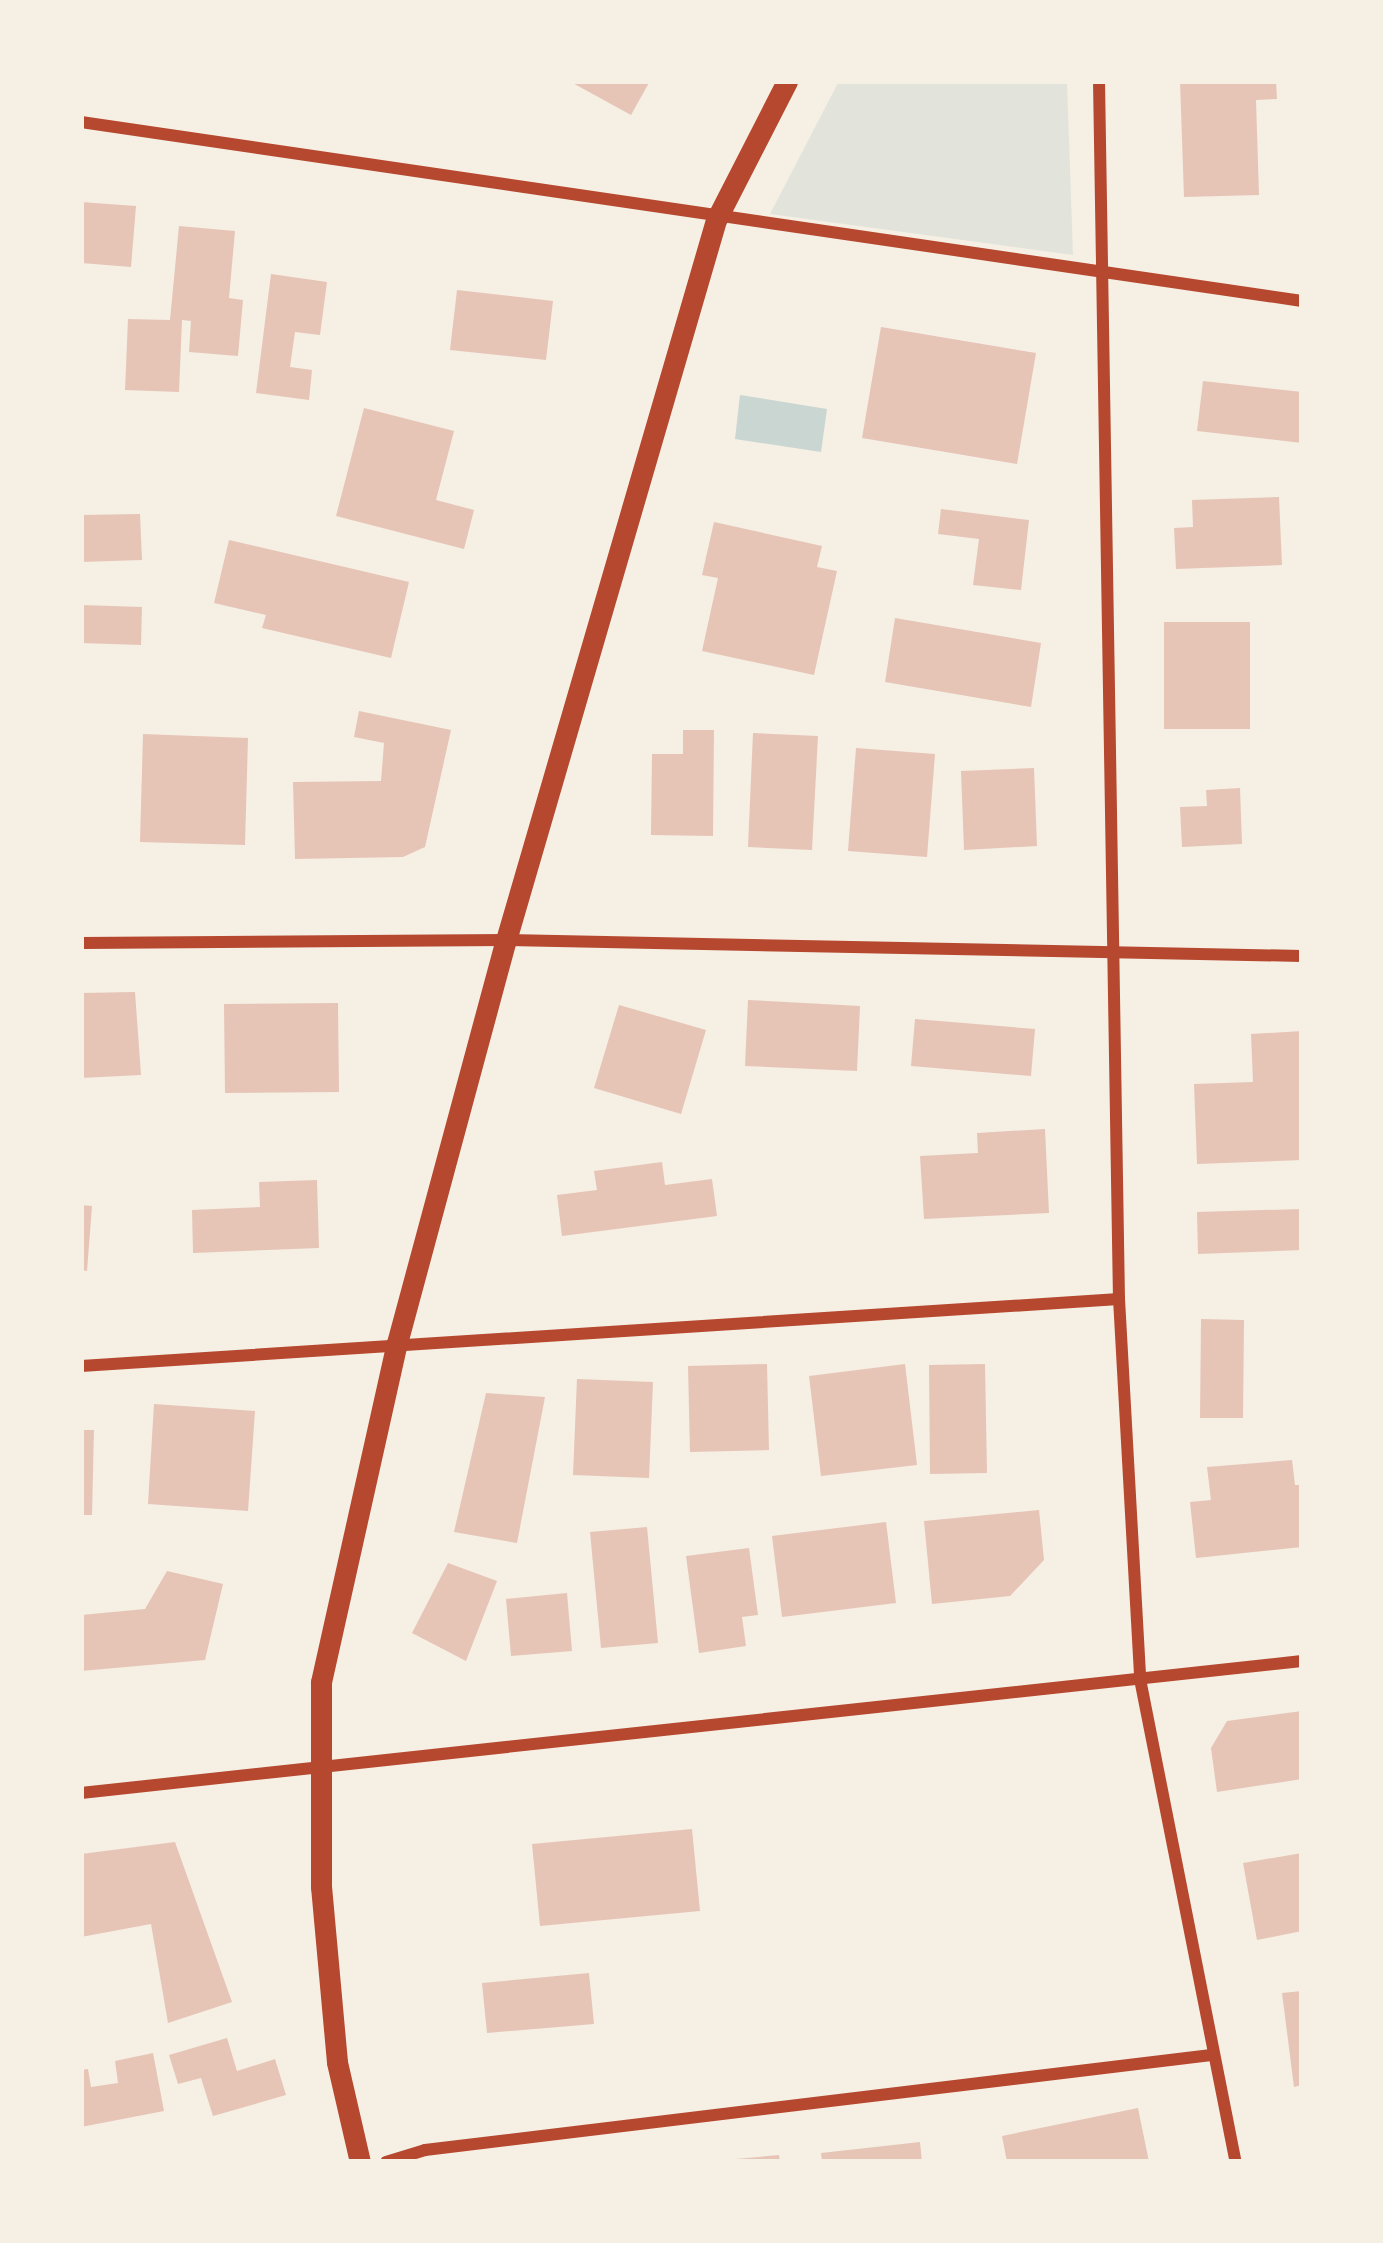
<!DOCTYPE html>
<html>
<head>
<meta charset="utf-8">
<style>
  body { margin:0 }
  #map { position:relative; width:1383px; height:2243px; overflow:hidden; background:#f6efe4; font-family:Ubuntu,sans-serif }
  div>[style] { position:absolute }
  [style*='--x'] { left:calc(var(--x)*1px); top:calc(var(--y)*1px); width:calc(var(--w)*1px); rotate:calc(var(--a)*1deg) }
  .green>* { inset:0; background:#e2e4dc }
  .water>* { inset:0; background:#c9d6d2 }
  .building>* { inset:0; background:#e6c5b7 }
  .minor>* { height:12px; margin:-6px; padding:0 6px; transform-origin:6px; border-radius:6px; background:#b5482f }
  .tertiary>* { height:21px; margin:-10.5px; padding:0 10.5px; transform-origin:10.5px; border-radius:10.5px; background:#b5482f }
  span { translate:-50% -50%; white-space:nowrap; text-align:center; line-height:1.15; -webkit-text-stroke:12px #f6efe4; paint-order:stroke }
  .frame { position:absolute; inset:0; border:84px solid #f6efe4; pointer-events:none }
</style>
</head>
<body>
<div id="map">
  <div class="green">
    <div style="clip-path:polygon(839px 81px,1067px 81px,1073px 255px,770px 214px)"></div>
  </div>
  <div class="water">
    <div style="clip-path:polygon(740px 395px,827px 409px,821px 452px,735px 439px)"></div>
  </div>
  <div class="building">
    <div style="clip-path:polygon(569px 81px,650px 81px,631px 115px)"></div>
    <div style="clip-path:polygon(1180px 81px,1276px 81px,1277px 99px,1256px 100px,1259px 195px,1184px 197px)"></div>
    <div style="clip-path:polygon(81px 202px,136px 206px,131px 267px,81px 263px)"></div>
    <div style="clip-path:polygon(179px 226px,235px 231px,229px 298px,243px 300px,238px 356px,189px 352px,191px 321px,182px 320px,179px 392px,125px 390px,128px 319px,170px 320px)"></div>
    <div style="clip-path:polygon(271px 274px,327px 282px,320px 335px,295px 332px,290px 367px,312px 370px,309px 400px,256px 393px)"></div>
    <div style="clip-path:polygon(457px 290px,553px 301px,546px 360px,450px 350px)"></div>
    <div style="clip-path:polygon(881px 327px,1036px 353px,1017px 464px,862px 438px)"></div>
    <div style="clip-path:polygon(1203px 381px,1302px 392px,1302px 443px,1197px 431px)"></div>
    <div style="clip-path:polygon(364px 408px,454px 431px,436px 500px,474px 510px,464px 549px,336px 516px)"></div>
    <div style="clip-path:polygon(1279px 497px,1282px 565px,1176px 569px,1174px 528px,1193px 527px,1192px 500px)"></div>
    <div style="clip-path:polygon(941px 509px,1029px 520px,1021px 590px,973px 585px,979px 539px,938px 534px)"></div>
    <div style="clip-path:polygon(140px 514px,142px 560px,81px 562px,81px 515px)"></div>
    <div style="clip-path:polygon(714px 522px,822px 546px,817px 567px,837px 571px,814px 675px,702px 651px,718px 578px,702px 575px)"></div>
    <div style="clip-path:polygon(229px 540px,409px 582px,391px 658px,262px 628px,266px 615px,214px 603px)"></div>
    <div style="clip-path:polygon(81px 605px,142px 607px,141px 645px,81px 643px)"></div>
    <div style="clip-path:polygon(895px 618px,1041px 643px,1031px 707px,885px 682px)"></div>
    <div style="clip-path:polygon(1164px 622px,1250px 622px,1250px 729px,1164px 729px)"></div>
    <div style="clip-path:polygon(359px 711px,451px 730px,425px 847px,403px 857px,295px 859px,293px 782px,381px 781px,384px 743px,354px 737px)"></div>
    <div style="clip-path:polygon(683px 730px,714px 730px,713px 836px,651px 835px,652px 754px,683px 754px)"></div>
    <div style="clip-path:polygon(753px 733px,818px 736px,812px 850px,748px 847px)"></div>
    <div style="clip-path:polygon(143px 734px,248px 738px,245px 845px,140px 842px)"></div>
    <div style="clip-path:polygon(856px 748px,935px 754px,927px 857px,848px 851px)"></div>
    <div style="clip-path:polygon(1034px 768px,1037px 846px,964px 850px,961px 771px)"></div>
    <div style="clip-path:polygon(1240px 788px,1242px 844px,1182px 847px,1180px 807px,1207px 806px,1206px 790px)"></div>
    <div style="clip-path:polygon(135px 992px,141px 1075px,81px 1078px,81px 993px)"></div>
    <div style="clip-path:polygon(748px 1000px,860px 1006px,857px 1071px,745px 1066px)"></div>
    <div style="clip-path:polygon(338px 1003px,339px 1092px,225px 1093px,224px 1004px)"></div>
    <div style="clip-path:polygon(619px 1005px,706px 1030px,681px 1114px,594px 1088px)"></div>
    <div style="clip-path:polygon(915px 1019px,1035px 1029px,1031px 1076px,911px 1066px)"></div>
    <div style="clip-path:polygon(1302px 1031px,1302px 1160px,1197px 1164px,1194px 1084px,1253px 1082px,1251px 1034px)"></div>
    <div style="clip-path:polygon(1045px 1129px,1049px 1213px,924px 1219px,920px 1156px,978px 1153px,977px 1133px)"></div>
    <div style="clip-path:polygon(662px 1162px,665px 1185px,712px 1179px,717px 1216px,562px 1236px,557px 1195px,597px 1190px,594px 1171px)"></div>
    <div style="clip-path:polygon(317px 1180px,319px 1248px,193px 1253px,192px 1210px,260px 1207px,259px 1182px)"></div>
    <div style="clip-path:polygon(81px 1205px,92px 1206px,87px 1271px,81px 1270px)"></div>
    <div style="clip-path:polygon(1302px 1209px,1302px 1250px,1198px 1254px,1197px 1212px)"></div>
    <div style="clip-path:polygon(1201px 1319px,1244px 1320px,1243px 1418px,1200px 1418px)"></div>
    <div style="clip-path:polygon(767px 1364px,769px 1450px,690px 1452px,688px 1366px)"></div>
    <div style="clip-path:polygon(905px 1364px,917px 1465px,821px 1476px,809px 1376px)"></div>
    <div style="clip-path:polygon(985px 1364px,987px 1473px,930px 1474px,929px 1365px)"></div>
    <div style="clip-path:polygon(577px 1379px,653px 1382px,649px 1478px,573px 1475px)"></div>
    <div style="clip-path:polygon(486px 1393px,545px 1397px,517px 1543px,454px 1532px)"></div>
    <div style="clip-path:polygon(154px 1404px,255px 1411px,248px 1511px,148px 1504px)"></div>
    <div style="clip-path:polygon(81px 1430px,94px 1430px,92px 1515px,81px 1515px)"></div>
    <div style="clip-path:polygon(1292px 1460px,1295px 1485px,1302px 1485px,1302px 1547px,1196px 1558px,1190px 1502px,1211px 1500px,1207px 1467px)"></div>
    <div style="clip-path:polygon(1039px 1510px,1044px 1560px,1010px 1596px,932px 1604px,924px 1521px)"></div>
    <div style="clip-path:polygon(886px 1522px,896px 1603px,782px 1617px,772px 1536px)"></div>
    <div style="clip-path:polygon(647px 1527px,658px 1643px,601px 1648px,590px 1532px)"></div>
    <div style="clip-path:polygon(749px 1548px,758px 1615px,742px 1617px,746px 1646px,699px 1653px,686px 1556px)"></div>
    <div style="clip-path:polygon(448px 1563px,497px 1581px,466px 1661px,412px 1633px)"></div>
    <div style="clip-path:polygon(167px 1571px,223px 1584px,205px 1660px,81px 1671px,81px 1615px,145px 1609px)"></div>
    <div style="clip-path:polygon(567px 1593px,572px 1651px,511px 1656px,506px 1599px)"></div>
    <div style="clip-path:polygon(1302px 1711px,1302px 1779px,1217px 1792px,1211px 1748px,1227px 1721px)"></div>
    <div style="clip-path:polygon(692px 1829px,700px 1911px,540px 1926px,532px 1844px)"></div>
    <div style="clip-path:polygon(175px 1842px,232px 2002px,168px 2023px,151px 1924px,81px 1937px,81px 1854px)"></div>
    <div style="clip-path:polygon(1302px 1853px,1302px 1931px,1257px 1940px,1243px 1863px)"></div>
    <div style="clip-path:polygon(589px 1973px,594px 2024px,487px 2033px,482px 1983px)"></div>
    <div style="clip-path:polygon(1302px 1991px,1302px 2085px,1294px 2087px,1282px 1993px)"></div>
    <div style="clip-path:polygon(227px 2038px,237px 2071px,275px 2059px,286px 2095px,213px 2116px,201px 2078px,178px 2084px,169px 2055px)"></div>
    <div style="clip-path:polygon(153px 2053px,164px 2111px,81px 2127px,81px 2070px,88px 2069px,91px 2087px,118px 2083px,115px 2061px)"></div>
    <div style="clip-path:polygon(1138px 2108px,1149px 2162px,1007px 2162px,1002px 2136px)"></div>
    <div style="clip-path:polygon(920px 2142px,922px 2162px,822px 2162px,821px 2153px)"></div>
    <div style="clip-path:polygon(779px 2155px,780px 2162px,736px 2162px,736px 2159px)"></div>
  </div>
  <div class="minor">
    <div style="--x:1099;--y:81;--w:1218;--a:89.06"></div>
    <div style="--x:1119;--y:1299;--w:381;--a:86.8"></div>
    <div style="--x:1140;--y:1679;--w:492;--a:78.8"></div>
    <div style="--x:81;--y:122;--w:1234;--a:8.34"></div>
    <div style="--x:81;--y:943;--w:425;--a:-0.4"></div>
    <div style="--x:506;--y:940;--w:796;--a:1.15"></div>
    <div style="--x:81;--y:1366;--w:1040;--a:-3.69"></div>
    <div style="--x:81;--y:1793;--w:1228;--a:-6.17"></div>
    <div style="--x:386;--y:2162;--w:41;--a:-17.1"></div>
    <div style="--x:425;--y:2150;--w:792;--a:-6.89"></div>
  </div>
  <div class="tertiary">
    <div style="--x:360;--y:2162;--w:103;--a:-103"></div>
    <div style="--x:337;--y:2062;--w:176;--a:-95.2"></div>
    <div style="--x:321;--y:1887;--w:205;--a:-90"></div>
    <div style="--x:321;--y:1682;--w:347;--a:-77.4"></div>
    <div style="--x:397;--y:1343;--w:417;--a:-74.9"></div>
    <div style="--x:506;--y:940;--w:750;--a:-73.74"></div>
    <div style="--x:716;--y:220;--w:156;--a:-62.9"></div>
  </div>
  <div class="frame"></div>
</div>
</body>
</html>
